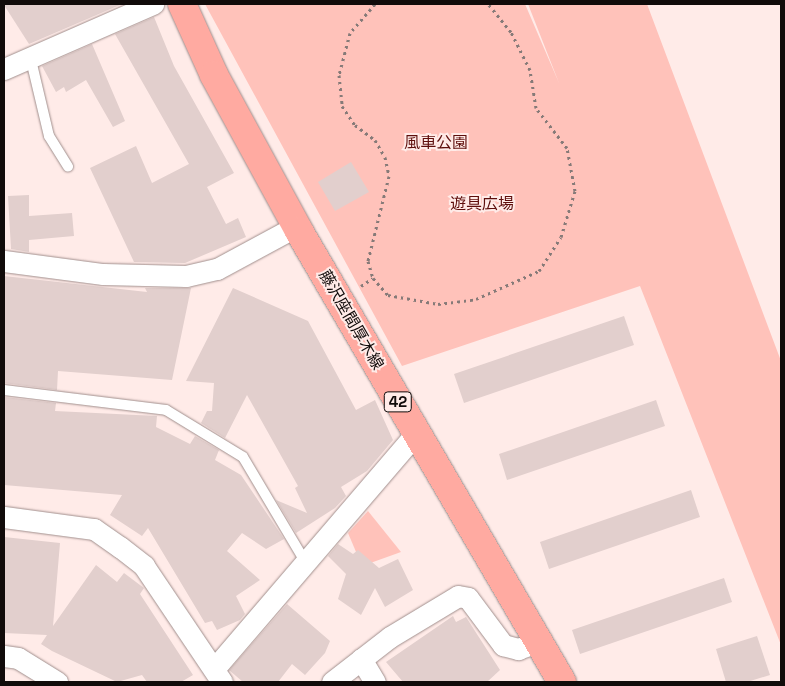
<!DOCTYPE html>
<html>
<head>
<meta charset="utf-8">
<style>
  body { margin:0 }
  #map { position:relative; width:785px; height:686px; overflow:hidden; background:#ffebe8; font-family:"Space Grotesk","Noto Sans JP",sans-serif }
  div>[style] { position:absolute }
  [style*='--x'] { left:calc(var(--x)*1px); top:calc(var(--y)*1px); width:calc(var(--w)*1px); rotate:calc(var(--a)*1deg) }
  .green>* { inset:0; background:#ffc2ba }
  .building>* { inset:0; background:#e2cfcd }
  .path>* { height:3px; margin-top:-1.5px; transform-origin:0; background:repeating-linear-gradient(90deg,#867a78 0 2.5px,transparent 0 6.5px) }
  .roads { filter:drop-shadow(0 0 1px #a18f8d) drop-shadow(0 0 1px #a18f8d) }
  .lane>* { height:10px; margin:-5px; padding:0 5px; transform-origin:5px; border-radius:5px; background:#fff }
  .street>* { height:21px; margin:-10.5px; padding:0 10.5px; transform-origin:10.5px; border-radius:10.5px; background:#fff }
  .primary>* { height:28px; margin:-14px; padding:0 14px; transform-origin:14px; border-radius:14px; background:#ffaaa1 }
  span { translate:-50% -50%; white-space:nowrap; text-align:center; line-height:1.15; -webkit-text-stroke:4px #ffebe8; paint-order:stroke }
  .shield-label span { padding:1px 4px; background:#ffebe8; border:1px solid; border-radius:4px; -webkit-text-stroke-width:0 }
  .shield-label { font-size:15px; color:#110b0a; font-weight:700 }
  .park-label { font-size:16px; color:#5e0e0c }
  .street-label { font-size:16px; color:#110b0a }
  .frame { position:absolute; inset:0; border:5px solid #110b0a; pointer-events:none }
</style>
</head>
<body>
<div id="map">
  <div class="green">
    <div style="clip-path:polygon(205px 4px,525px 4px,559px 83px,528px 4px,647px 4px,781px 361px,781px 645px,640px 286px,402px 366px)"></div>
    <div style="clip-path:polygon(368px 511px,401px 552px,362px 566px,348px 533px)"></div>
  </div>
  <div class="building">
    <div style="clip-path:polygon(56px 4px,122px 4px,29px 44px,4px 5px)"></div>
    <div style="clip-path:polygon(154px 17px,174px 66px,234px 173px,207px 187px,226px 224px,238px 218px,246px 237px,185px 263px,134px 262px,90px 168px,136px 146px,152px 183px,189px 164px,115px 34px)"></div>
    <div style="clip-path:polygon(92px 44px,125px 121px,113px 127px,86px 80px,66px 92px,64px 87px,56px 92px,42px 66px)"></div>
    <div style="clip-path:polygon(351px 162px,369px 192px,335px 211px,318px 182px)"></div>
    <div style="clip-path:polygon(29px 195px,29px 216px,72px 213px,74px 236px,29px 240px,29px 252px,11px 249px,8px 196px)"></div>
    <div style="clip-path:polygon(4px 276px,147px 292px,145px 288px,191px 288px,172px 380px,58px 371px,57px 390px,4px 383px)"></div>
    <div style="clip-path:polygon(233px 288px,308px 321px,356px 410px,375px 400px,393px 440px,367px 471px,341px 487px,346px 496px,335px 508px,296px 533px,276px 500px,307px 513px,295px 488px,298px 486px,247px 395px,225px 438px,201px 423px,207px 411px,212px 411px,214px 383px,186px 381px)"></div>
    <div style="clip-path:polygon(624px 316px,634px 345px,464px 403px,454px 374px)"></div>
    <div style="clip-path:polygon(4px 397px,56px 403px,55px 411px,157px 416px,156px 427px,190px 444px,195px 436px,219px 450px,215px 460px,241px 475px,284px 539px,266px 549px,242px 533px,227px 551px,260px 580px,236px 596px,245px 614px,240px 620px,217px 630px,212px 621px,205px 623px,148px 528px,142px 536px,110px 515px,122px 495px,4px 485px)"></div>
    <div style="clip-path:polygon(656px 400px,665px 426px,507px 480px,499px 454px)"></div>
    <div style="clip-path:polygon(691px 490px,700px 517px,549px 569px,540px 542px)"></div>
    <div style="clip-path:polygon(4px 537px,60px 543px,53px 626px,96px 565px,117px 582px,124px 573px,144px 588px,140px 594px,193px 675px,181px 682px,147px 682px,142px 675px,117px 682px,52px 651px,41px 644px,47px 635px,4px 633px)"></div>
    <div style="clip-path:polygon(338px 544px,353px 554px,358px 550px,379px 568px,398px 559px,413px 590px,385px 607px,375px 588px,361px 615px,338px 599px,346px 574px,328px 556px)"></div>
    <div style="clip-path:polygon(724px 578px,732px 602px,580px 654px,572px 630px)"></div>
    <div style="clip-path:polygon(287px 604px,330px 641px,325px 653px,305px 675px,292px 664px,278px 682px,243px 682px,229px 670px)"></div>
    <div style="clip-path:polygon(453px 616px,456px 622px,466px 617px,500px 670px,487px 682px,403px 682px,386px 662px)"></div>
    <div style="clip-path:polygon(757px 636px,770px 675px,747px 682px,726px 682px,716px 649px)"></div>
  </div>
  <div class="path">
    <div style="--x:375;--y:4;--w:38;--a:131"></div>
    <div style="--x:350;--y:33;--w:43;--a:104.7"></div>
    <div style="--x:339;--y:75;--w:31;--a:84"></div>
    <div style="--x:342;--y:106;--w:23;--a:56"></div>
    <div style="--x:355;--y:125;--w:25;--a:37"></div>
    <div style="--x:375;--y:140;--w:20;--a:60"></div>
    <div style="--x:385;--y:157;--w:19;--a:78"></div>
    <div style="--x:389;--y:176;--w:88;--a:103.9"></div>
    <div style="--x:368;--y:261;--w:18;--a:74"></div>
    <div style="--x:373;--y:278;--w:23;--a:49"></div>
    <div style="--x:388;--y:295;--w:51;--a:10.2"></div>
    <div style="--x:438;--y:304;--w:38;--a:-7"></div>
    <div style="--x:476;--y:299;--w:69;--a:-24"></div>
    <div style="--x:539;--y:271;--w:40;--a:-57.1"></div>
    <div style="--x:561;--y:237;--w:48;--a:-73.1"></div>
    <div style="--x:575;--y:191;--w:44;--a:-100.5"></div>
    <div style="--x:567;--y:148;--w:51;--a:-127.8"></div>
    <div style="--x:536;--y:108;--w:38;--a:-99"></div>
    <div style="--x:530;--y:70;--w:42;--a:-116.6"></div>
    <div style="--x:511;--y:32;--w:36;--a:-129"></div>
    <div style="--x:361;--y:286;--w:14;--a:-34"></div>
  </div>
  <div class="roads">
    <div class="lane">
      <div style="--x:31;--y:60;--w:78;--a:76.7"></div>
      <div style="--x:49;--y:136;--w:36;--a:58"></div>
      <div style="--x:4;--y:390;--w:163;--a:7"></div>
      <div style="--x:166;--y:410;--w:90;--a:31.4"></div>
      <div style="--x:243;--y:457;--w:123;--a:59.3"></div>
    </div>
    <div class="street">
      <div style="--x:4;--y:69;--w:163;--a:-23.6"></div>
      <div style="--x:4;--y:261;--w:100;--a:7.5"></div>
      <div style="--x:103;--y:274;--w:83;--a:1.4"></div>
      <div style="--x:186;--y:276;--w:32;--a:-13"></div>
      <div style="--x:217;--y:269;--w:91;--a:-28.3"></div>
      <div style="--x:4;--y:517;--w:91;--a:7.6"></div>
      <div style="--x:94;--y:529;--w:32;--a:35"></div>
      <div style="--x:120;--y:547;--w:31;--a:38"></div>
      <div style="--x:144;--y:566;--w:140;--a:56.1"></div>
      <div style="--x:4;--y:656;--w:14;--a:8"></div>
      <div style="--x:18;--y:658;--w:46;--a:31.6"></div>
      <div style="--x:361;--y:659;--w:27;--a:59"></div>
      <div style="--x:214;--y:669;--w:311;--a:-49.4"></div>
      <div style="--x:332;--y:682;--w:73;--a:-37.8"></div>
      <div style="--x:390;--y:637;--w:79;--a:-31.1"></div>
      <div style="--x:458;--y:596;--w:10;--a:11"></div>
      <div style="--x:468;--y:598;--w:59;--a:53.3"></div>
      <div style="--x:503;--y:645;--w:16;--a:15"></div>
      <div style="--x:518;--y:649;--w:23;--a:-20"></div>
    </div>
    <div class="primary">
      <div style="--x:182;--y:4;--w:78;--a:65.7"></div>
      <div style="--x:214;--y:75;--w:178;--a:61.4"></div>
      <div style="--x:299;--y:231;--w:522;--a:59.75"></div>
    </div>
  </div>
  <div class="shield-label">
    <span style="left:398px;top:402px">42</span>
  </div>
  <div class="park-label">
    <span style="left:436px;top:143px">風車公園</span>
    <span style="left:482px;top:204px">遊具広場</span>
  </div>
  <div class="street-label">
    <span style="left:351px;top:320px;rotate:60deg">藤沢座間厚木線</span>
  </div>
  <div class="frame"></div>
</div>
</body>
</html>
